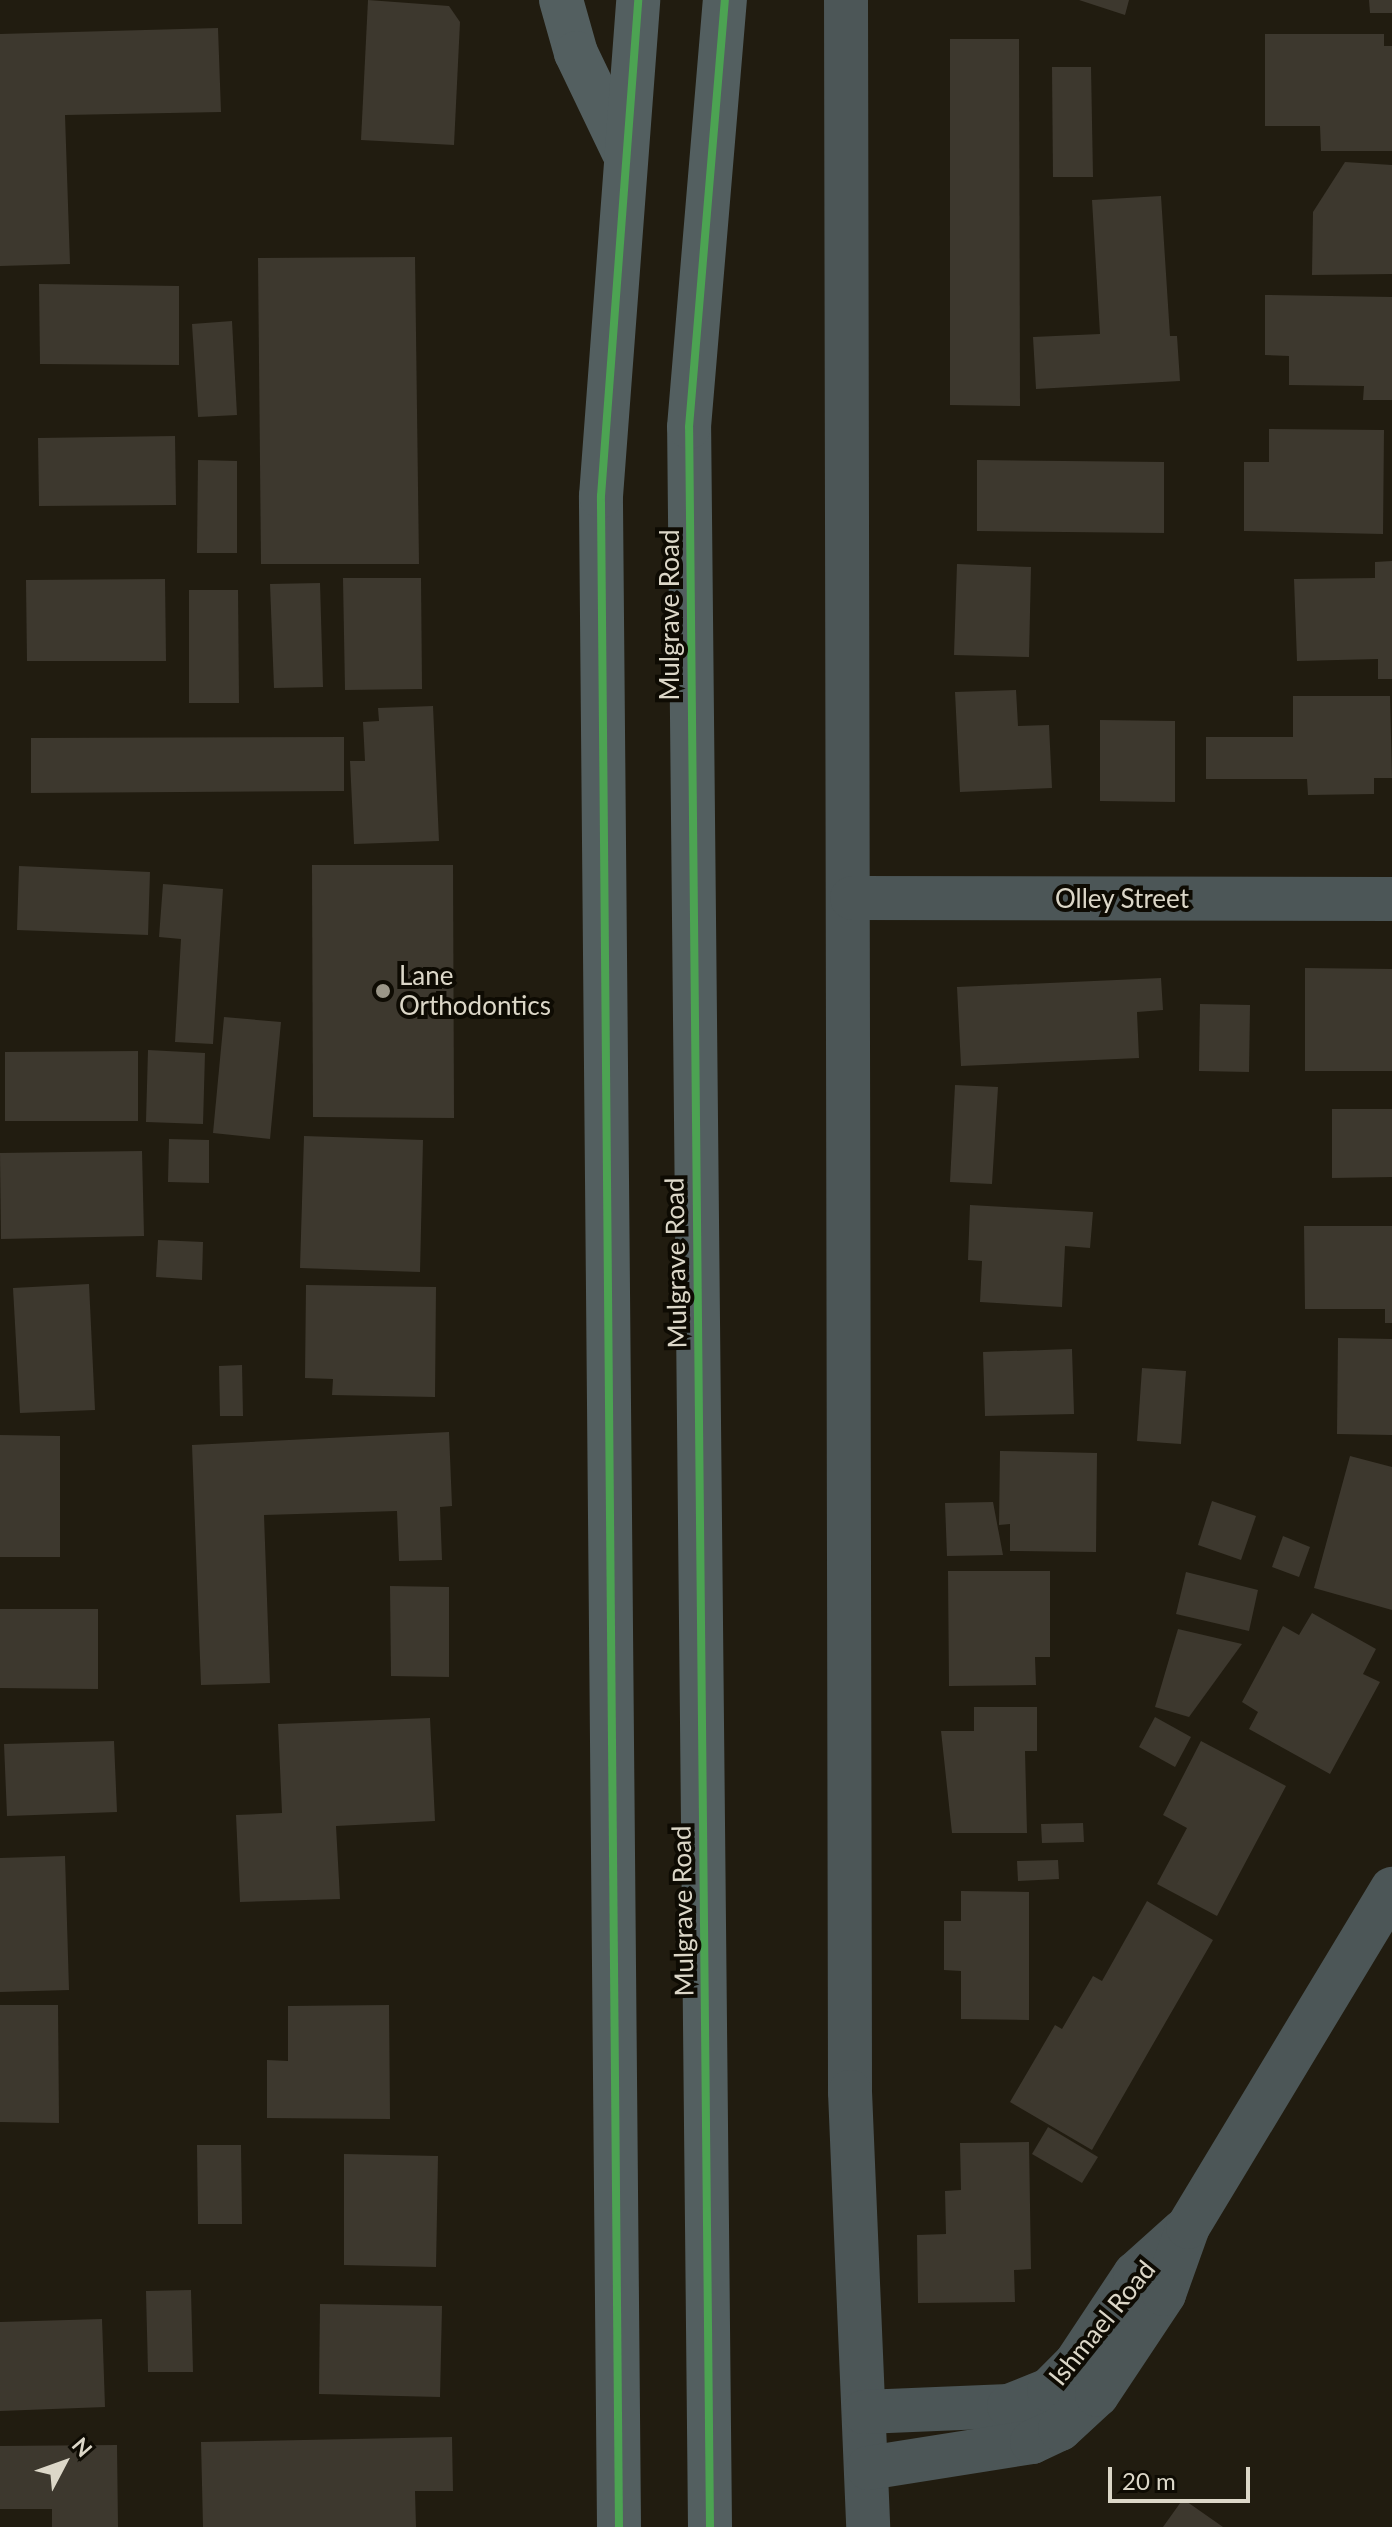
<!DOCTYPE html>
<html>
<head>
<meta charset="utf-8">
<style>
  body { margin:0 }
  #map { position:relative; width:1392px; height:2527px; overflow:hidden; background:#211c10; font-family:Lato,sans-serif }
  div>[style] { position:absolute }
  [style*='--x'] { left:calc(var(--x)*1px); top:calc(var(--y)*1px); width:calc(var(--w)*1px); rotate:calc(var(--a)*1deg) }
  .building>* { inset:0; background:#3d382e }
  .minor>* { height:44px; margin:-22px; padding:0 22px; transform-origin:22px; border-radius:22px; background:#4c5657 }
  .major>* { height:44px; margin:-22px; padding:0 22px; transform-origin:22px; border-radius:22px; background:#535f60 }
  .cycleway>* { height:8px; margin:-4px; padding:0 4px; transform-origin:4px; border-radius:4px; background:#4ca352 }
  .dots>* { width:22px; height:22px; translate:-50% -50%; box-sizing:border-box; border:4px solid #0e0b03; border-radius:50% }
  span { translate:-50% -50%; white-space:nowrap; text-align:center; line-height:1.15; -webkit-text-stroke:8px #0e0b03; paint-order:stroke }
  .street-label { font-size:26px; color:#dcd7c8 }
  .poi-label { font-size:26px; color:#dcd7c8 }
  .left { translate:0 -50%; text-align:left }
  .north { position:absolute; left:24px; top:2423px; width:80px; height:80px; -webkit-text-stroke:6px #0e0b03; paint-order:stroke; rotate:49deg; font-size:22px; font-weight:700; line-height:32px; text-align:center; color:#dcd7c8 }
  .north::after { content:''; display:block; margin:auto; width:28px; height:36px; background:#dcd7c8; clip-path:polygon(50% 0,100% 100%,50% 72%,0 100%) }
  .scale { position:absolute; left:1108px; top:2467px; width:142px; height:36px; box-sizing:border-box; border:4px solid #dcd7c8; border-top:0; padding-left:10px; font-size:24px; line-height:28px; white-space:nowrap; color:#dcd7c8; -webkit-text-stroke:6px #0e0b03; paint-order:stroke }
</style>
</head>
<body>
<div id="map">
  <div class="building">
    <div style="clip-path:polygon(368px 0,449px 6px,460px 22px,454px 145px,361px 140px)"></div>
    <div style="clip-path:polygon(1079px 0,1129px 0,1125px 15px)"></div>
    <div style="clip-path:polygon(1369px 0,1392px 0,1392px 13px,1370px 13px)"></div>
    <div style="clip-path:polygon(218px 28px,221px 112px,65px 115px,70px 264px,0 266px,0 34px)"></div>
    <div style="clip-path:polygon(1265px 34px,1384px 34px,1384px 46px,1392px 46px,1392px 151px,1321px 151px,1320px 126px,1265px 126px)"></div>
    <div style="clip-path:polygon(950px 39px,1019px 39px,1020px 406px,950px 405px)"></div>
    <div style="clip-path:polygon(1052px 67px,1091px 67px,1093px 177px,1053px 177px)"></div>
    <div style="clip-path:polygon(1345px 162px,1392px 165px,1392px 274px,1312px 275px,1313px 212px)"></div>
    <div style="clip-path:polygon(1161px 196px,1170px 336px,1177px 336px,1180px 381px,1036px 389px,1033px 337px,1100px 334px,1092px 200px)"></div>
    <div style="clip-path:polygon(415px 257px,419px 564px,261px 564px,258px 258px)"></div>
    <div style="clip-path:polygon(39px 284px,179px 286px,179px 365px,40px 364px)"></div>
    <div style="clip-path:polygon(1265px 295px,1392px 297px,1392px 400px,1363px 400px,1364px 386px,1289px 385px,1289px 356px,1265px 355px)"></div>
    <div style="clip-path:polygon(232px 321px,237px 415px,198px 417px,192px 324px)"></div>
    <div style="clip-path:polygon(1269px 429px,1384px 430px,1383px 534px,1244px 531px,1244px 462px,1269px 462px)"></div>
    <div style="clip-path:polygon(175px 436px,176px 505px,39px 506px,38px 438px)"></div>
    <div style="clip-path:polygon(198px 460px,237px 461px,237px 553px,197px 553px)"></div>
    <div style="clip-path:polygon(977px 460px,1164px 462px,1164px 533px,977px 531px)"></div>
    <div style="clip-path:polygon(1392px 561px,1392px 679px,1378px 679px,1378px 659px,1297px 661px,1294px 579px,1375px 578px,1375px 562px)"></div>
    <div style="clip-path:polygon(957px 564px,1031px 567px,1029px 657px,954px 655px)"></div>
    <div style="clip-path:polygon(343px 578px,421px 578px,422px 689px,345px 690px)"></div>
    <div style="clip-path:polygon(165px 579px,166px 661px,27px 661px,26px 580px)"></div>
    <div style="clip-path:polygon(320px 583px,323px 687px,274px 688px,270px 584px)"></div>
    <div style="clip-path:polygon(189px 590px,238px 590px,239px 703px,189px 703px)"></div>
    <div style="clip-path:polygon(1016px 690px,1018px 726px,1049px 725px,1052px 788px,960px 792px,955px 692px)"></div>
    <div style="clip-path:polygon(1293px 696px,1390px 696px,1392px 778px,1374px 778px,1374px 794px,1308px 795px,1307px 779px,1206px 779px,1206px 737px,1293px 737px)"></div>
    <div style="clip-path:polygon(433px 706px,439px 841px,354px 844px,350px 761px,365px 761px,363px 722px,379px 721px,378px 708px)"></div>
    <div style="clip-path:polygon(1100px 720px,1175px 721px,1175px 802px,1100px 801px)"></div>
    <div style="clip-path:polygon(344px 737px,344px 791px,31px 793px,31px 738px)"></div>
    <div style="clip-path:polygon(312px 865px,453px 865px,454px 1118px,313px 1117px)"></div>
    <div style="clip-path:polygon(19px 866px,150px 872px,148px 935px,17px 930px)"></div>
    <div style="clip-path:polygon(163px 884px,223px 889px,213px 1044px,175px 1042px,181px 939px,159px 937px)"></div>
    <div style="clip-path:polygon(1305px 968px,1392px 969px,1392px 1071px,1305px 1071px)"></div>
    <div style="clip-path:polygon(1161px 978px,1163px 1010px,1137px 1012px,1139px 1058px,961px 1066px,957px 987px)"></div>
    <div style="clip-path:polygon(1200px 1004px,1250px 1005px,1249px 1072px,1199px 1071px)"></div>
    <div style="clip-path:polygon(224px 1017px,281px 1022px,270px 1139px,213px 1133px)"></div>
    <div style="clip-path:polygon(148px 1050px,205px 1053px,203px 1124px,146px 1122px)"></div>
    <div style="clip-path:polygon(138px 1051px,138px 1121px,5px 1121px,5px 1052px)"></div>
    <div style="clip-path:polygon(955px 1085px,998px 1087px,992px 1184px,950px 1182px)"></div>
    <div style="clip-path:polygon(1332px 1109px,1392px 1109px,1392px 1177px,1332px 1178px)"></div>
    <div style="clip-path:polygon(304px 1136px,423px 1140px,420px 1272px,300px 1268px)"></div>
    <div style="clip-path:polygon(169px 1139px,209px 1140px,209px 1183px,168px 1182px)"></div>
    <div style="clip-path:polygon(142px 1151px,144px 1236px,1px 1239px,0 1153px)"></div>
    <div style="clip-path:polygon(970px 1205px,1093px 1212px,1090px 1248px,1065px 1246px,1062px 1307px,980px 1302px,982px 1261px,968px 1260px)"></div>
    <div style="clip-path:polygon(1304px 1226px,1392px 1226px,1392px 1323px,1385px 1323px,1385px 1309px,1305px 1309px)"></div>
    <div style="clip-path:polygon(158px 1240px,203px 1242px,202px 1280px,156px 1277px)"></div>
    <div style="clip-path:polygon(89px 1284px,95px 1410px,20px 1413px,13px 1288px)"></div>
    <div style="clip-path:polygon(306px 1285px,436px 1287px,435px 1397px,332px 1395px,333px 1379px,305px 1378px)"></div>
    <div style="clip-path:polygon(1338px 1338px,1392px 1339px,1392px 1435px,1337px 1434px)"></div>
    <div style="clip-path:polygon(1072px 1349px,1074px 1414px,985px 1416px,983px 1352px)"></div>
    <div style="clip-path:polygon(242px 1365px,243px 1416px,220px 1416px,219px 1366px)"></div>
    <div style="clip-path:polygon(1142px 1368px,1186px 1371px,1181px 1444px,1137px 1441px)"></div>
    <div style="clip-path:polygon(449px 1432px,452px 1506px,440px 1507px,442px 1560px,399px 1561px,397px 1511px,264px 1515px,270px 1683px,201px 1685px,192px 1445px)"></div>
    <div style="clip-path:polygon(0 1435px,60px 1436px,60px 1557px,0 1557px)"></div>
    <div style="clip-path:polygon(1000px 1451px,1097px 1453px,1096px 1552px,1010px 1551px,1010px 1524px,999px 1525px)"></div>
    <div style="clip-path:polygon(1350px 1456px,1392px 1467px,1392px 1610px,1314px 1588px)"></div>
    <div style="clip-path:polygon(1212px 1501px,1256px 1516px,1241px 1560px,1198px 1545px)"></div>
    <div style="clip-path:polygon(993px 1502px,1003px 1555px,947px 1556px,945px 1503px)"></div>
    <div style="clip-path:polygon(1283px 1536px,1310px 1547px,1299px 1577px,1272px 1567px)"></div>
    <div style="clip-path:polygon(948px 1571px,1050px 1571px,1050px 1657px,1035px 1657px,1036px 1685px,949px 1686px)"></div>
    <div style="clip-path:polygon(1186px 1572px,1258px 1590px,1249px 1631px,1176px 1614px)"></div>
    <div style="clip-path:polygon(390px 1586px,449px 1587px,449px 1677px,391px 1676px)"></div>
    <div style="clip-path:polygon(0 1609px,98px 1609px,98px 1689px,0 1688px)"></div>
    <div style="clip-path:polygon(1312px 1613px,1376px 1649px,1363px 1674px,1380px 1682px,1330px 1774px,1249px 1729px,1258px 1712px,1242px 1702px,1283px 1626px,1299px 1635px)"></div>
    <div style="clip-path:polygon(1178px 1629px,1242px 1644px,1189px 1717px,1155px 1707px)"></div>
    <div style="clip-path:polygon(974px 1707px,1037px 1707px,1037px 1751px,1025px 1751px,1027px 1833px,952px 1833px,941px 1731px,974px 1731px)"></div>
    <div style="clip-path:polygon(1155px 1717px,1191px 1737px,1175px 1767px,1139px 1747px)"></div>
    <div style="clip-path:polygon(430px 1718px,435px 1821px,336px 1826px,340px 1899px,240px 1902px,236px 1815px,282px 1813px,278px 1724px)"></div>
    <div style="clip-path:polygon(114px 1741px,117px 1812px,7px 1816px,4px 1744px)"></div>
    <div style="clip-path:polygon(1201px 1741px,1286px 1786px,1217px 1916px,1157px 1884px,1187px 1828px,1163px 1815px)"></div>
    <div style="clip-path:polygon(1083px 1823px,1084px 1842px,1042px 1843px,1041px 1824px)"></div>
    <div style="clip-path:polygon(65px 1856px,69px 1990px,0 1992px,0 1858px)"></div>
    <div style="clip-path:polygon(1058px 1860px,1059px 1879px,1018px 1881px,1017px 1861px)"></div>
    <div style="clip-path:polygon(961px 1891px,1029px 1892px,1029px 2020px,961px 2019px,961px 1971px,944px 1970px,944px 1921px,961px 1921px)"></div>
    <div style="clip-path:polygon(1147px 1901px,1213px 1940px,1092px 2150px,1010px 2102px,1055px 2025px,1062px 2029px,1093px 1976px,1102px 1981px)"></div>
    <div style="clip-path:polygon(0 2005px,58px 2005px,59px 2123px,0 2122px)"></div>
    <div style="clip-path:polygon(389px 2005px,390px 2119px,267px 2118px,267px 2060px,288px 2061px,288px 2006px)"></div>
    <div style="clip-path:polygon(1048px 2127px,1098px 2157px,1082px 2183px,1032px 2154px)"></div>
    <div style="clip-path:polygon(1029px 2142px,1031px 2269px,1014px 2270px,1015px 2302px,918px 2303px,917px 2235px,946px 2234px,945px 2191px,961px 2190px,960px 2143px)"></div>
    <div style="clip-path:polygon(197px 2145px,241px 2145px,242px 2224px,198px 2224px)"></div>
    <div style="clip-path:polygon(344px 2154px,438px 2156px,436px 2267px,344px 2265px)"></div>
    <div style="clip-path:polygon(191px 2290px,193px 2372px,148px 2372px,146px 2291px)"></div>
    <div style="clip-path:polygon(320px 2304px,442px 2306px,440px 2397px,319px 2394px)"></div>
    <div style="clip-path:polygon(102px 2319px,105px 2407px,0 2411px,0 2322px)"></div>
    <div style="clip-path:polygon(452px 2437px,453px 2491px,415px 2491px,416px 2527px,203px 2527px,201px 2442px)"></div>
    <div style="clip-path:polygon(117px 2445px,118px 2527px,52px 2527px,52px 2509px,0 2509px,0 2446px)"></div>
    <div style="clip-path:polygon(1183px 2499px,1223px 2527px,1163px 2527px)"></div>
  </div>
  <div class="minor">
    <div style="--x:846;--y:0;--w:2092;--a:89.89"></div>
    <div style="--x:850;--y:2092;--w:435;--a:87.6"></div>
    <div style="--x:852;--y:898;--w:540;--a:0.11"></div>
    <div style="--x:864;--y:2412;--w:145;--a:-2.4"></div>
    <div style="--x:1009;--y:2406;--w:43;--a:-21.8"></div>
    <div style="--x:1049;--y:2390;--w:38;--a:-45"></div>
    <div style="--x:1076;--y:2363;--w:107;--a:-56.5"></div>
    <div style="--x:1135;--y:2274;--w:64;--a:-41.9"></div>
    <div style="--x:868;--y:2468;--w:166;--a:-9"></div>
    <div style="--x:1032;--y:2442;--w:31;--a:-25"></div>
    <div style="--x:1060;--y:2429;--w:50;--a:-42.6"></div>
    <div style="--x:1097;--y:2395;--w:121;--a:-56.4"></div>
    <div style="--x:1164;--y:2294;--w:71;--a:-70.3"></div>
    <div style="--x:1188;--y:2227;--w:395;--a:-58.9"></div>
  </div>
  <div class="major">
    <div style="--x:561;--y:0;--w:55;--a:74.2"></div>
    <div style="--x:576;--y:53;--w:109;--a:64.4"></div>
    <div style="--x:619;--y:2527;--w:2031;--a:-90.51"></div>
    <div style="--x:601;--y:496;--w:497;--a:-85.7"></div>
    <div style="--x:710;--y:2527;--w:2100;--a:-90.57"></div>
    <div style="--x:689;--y:427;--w:429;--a:-85.2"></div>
  </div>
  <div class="cycleway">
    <div style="--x:619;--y:2527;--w:2031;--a:-90.51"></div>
    <div style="--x:601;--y:496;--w:497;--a:-85.7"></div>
    <div style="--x:710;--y:2527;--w:2100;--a:-90.57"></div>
    <div style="--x:689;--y:427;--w:429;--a:-85.2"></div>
  </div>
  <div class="dots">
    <div style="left:383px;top:991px;background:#9b9688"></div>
  </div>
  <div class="street-label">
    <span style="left:670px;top:615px;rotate:-90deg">Mulgrave Road</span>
    <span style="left:1122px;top:899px">Olley Street</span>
    <span style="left:676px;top:1263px;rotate:-91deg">Mulgrave Road</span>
    <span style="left:683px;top:1911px;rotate:-91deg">Mulgrave Road</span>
    <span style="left:1102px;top:2323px;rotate:-51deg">Ishmael Road</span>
  </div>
  <div class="poi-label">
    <span class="left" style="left:399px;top:991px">Lane<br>Orthodontics</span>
  </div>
  <div class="north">N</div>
  <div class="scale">20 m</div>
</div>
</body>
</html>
